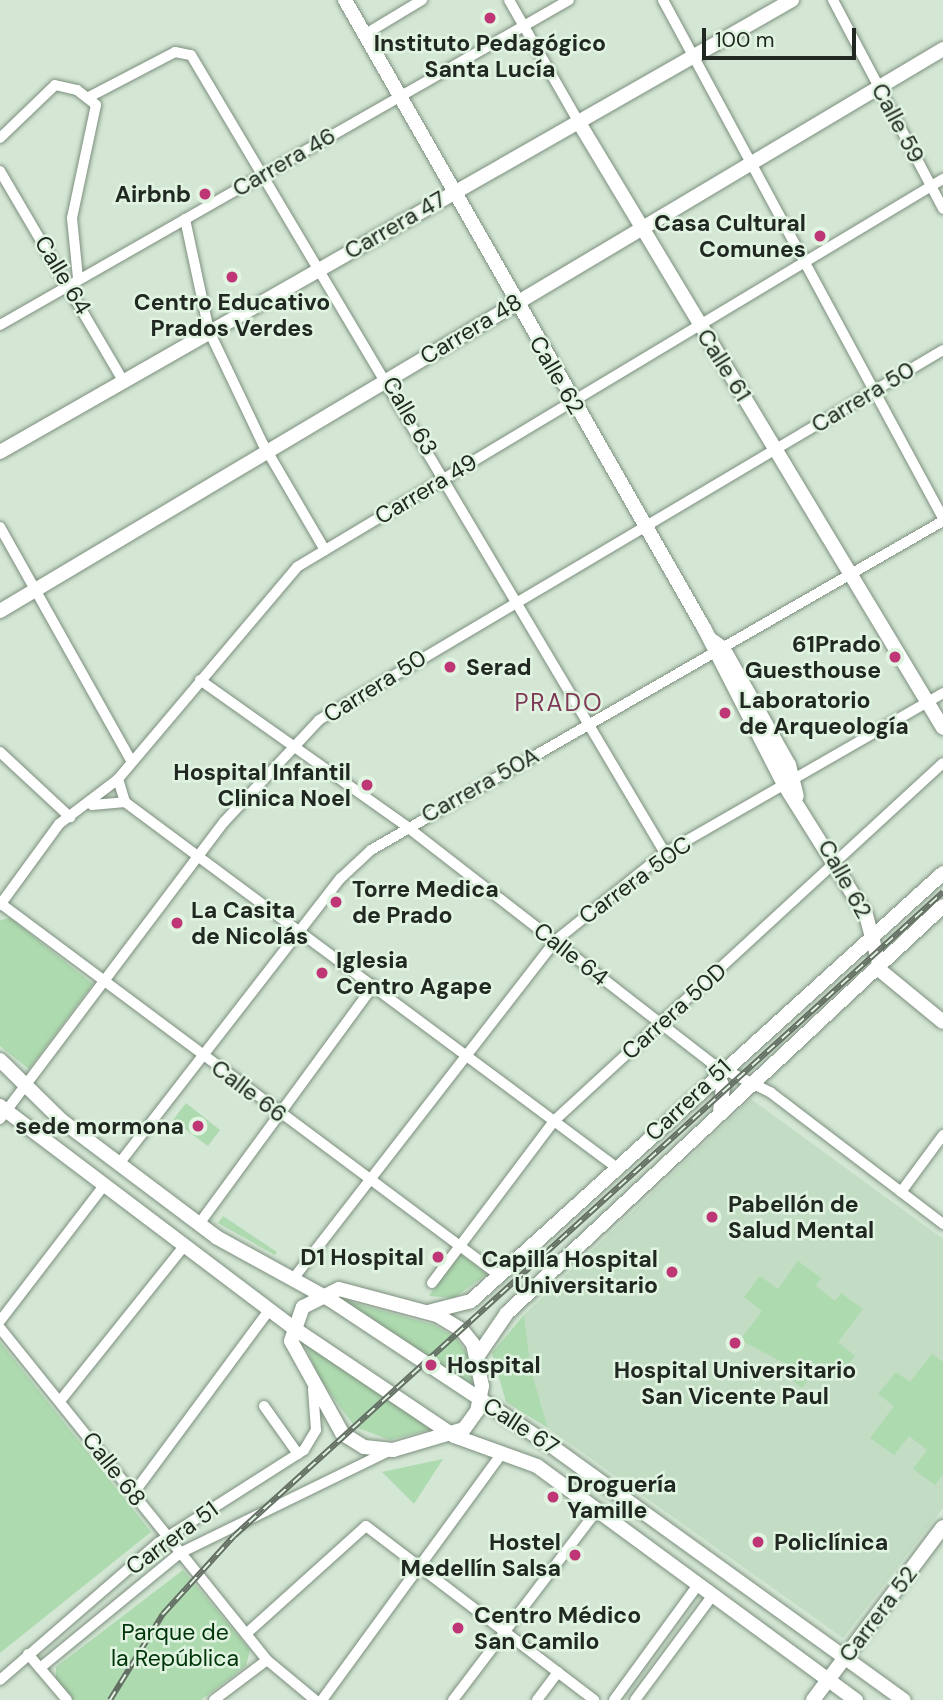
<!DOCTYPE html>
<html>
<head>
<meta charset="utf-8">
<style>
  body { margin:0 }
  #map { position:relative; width:943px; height:1700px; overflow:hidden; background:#d4e7d5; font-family:"DM Sans",sans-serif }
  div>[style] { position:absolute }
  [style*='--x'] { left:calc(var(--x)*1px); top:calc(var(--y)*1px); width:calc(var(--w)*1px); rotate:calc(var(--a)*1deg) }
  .built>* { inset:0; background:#c3dcc4 }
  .green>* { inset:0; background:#aedab0 }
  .roads { filter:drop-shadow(0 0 2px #7d8f7e) drop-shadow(0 0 2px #7d8f7e) }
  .minor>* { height:10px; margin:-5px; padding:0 5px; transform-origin:5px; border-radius:5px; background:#fff }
  .major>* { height:14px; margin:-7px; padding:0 7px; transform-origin:7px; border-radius:7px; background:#fff }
  .rail>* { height:6px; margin-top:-3px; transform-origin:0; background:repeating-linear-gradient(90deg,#e1f4e2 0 10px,#646f64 0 20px); box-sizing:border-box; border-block:2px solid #646f64 }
  .dots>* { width:19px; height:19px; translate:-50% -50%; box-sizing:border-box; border:4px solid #e1f4e2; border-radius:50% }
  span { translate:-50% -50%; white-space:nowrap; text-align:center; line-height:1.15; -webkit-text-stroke:5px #e1f4e2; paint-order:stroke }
  .poi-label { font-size:23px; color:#212821; font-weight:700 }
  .right { translate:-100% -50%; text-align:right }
  .left { translate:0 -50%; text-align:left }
  .street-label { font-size:23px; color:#212821 }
  .park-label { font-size:23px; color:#00350a }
  .neighbourhood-label { font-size:24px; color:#7d3955; letter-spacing:2px }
  .scale { position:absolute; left:702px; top:28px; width:154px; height:32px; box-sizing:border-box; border:4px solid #212821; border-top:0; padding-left:9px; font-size:21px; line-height:24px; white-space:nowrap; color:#212821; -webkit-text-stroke:5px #e1f4e2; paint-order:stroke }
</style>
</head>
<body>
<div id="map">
  <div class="built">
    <div style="clip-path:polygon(751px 1099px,943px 1239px,943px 1508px,843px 1638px,548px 1428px,531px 1370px,524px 1315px)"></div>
  </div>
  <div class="green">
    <div style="clip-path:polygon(10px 918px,93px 984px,29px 1069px,0 1046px,0 920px)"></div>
    <div style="clip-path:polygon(186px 1103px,220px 1130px,208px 1146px,173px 1120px)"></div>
    <div style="clip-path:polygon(223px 1216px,277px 1252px,275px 1255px,218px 1223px)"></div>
    <div style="clip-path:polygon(458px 1252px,487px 1274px,454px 1298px,429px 1296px)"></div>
    <div style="clip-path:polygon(798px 1261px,821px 1278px,816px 1286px,835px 1301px,841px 1293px,863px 1309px,838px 1342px,855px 1356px,840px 1376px,822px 1362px,802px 1388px,784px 1374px,790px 1366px,740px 1340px,762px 1311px,744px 1297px,760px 1276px,778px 1289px)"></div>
    <div style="clip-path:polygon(343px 1300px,434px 1325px,457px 1339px,469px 1357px,473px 1388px)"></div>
    <div style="clip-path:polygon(524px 1315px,531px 1370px,548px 1428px,506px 1402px,492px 1353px)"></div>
    <div style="clip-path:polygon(0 1342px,151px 1532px,0 1653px)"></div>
    <div style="clip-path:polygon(304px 1342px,432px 1429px,390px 1440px,355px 1427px,319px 1378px)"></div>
    <div style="clip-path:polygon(932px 1354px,943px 1362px,943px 1474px,935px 1485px,913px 1469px,927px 1450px,909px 1436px,894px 1455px,870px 1438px,894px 1406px,878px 1394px,896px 1372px,910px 1382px)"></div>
    <div style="clip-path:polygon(443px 1459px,414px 1504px,382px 1472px)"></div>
    <div style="clip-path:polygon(183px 1570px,250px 1650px,246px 1666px,201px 1700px,73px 1700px,56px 1679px,56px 1667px)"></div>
  </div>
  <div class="roads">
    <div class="minor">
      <div style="--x:509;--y:0;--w:139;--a:60.3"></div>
      <div style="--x:663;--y:0;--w:589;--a:61.61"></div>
      <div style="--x:833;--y:0;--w:236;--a:62.2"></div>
      <div style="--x:364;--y:35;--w:68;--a:-31.1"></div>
      <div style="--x:89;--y:97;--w:97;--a:-27.6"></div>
      <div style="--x:175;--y:52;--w:16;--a:11"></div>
      <div style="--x:191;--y:55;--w:928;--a:59.29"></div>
      <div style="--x:0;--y:138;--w:76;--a:-43.9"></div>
      <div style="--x:55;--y:85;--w:23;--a:13"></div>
      <div style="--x:77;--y:90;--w:24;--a:38"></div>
      <div style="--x:96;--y:105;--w:116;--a:102"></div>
      <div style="--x:72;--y:218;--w:60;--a:84.3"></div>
      <div style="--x:0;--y:171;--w:243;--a:59.6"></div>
      <div style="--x:185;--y:219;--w:115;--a:77.9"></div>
      <div style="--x:209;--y:331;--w:125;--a:64.5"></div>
      <div style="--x:263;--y:444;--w:123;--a:59.7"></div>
      <div style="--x:0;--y:325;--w:655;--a:-29.73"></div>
      <div style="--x:0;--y:527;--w:267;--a:60.7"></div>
      <div style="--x:200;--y:680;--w:252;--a:35.3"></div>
      <div style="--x:406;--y:826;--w:388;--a:37.8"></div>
      <div style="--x:713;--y:1064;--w:64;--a:26.2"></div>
      <div style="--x:770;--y:1092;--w:218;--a:37.3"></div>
      <div style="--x:0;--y:752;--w:96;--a:42.9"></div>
      <div style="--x:118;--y:779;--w:24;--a:73"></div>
      <div style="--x:125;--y:802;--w:612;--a:36.63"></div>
      <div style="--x:92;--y:805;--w:33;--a:-5"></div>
      <div style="--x:0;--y:903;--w:624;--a:36.72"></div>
      <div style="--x:0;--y:905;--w:100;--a:-53.9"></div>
      <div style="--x:59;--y:824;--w:74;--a:-37.3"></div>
      <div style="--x:118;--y:779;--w:277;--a:-49.8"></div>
      <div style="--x:297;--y:567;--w:754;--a:-30.99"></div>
      <div style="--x:0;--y:1119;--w:372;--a:-53"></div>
      <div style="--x:224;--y:822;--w:139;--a:-47"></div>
      <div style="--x:319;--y:720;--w:725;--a:-30.67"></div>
      <div style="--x:118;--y:1165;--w:363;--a:-52.2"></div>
      <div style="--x:341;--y:878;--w:41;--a:-43"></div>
      <div style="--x:371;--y:850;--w:660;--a:-29.91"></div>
      <div style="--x:901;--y:1192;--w:71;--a:-53.6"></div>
      <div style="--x:199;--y:1224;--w:296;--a:-53.8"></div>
      <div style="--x:293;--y:1279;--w:428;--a:-52.2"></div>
      <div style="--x:555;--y:941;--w:141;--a:-38.7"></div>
      <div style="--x:665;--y:853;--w:321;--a:-29.9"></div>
      <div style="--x:432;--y:1283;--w:204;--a:-53"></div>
      <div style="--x:555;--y:1120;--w:527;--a:-42.62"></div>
      <div style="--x:0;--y:1321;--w:173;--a:-52.5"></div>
      <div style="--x:0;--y:1328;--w:426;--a:51.2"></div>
      <div style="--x:267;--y:1660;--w:62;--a:39.8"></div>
      <div style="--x:60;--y:1401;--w:200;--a:-51.3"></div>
      <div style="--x:264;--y:1406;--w:59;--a:54.7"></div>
      <div style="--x:133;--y:1494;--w:229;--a:-53.5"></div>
      <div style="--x:246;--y:1634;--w:161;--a:-42"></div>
      <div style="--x:366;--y:1526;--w:287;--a:37.3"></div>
      <div style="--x:28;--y:1654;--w:60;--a:49.7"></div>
      <div style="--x:40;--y:1668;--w:181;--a:-39.4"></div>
      <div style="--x:180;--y:1553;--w:233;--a:-26"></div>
      <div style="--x:0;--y:1680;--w:209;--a:-40.9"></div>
      <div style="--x:158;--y:1543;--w:173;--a:-32.5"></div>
      <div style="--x:304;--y:1450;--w:23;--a:-59"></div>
      <div style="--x:316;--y:1430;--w:41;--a:-94.2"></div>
      <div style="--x:214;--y:1700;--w:66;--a:-37"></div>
      <div style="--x:322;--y:1700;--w:307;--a:-53.9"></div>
      <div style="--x:453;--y:1700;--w:238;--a:-52.8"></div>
      <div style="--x:537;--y:1700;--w:35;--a:-53"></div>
      <div style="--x:614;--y:1700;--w:142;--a:-53.9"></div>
      <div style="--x:635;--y:1700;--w:131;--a:-53.4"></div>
    </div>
    <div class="major">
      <div style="--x:345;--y:0;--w:723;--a:60.25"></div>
      <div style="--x:704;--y:628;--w:178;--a:62.9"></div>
      <div style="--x:785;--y:786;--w:152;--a:57.9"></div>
      <div style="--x:866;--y:915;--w:58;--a:75"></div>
      <div style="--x:881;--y:971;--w:80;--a:39.4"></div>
      <div style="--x:578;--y:121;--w:708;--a:58.98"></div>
      <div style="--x:0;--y:452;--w:912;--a:-29.71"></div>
      <div style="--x:0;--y:611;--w:1098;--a:-30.79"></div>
      <div style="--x:710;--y:639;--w:16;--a:35"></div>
      <div style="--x:723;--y:648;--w:134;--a:60.6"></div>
      <div style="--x:789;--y:765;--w:32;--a:76"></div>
      <div style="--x:0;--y:1060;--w:86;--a:44.5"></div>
      <div style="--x:61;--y:1120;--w:194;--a:37"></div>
      <div style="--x:216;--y:1237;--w:129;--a:28.8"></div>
      <div style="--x:329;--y:1299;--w:265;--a:33.5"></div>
      <div style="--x:550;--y:1445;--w:436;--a:35.8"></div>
      <div style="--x:714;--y:1066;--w:23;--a:67"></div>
      <div style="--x:723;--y:1087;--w:23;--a:97"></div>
      <div style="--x:0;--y:1106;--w:366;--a:37.1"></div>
      <div style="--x:292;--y:1327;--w:195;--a:33.9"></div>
      <div style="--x:454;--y:1436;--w:88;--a:19.9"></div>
      <div style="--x:537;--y:1466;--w:396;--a:36.3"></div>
      <div style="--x:339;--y:1289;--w:101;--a:14.9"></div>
      <div style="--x:437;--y:1315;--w:29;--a:31"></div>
      <div style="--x:462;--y:1330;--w:18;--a:52"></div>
      <div style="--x:473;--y:1344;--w:43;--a:77.9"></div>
      <div style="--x:482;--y:1386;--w:25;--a:101"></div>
      <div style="--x:477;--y:1411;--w:22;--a:126"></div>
      <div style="--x:464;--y:1429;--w:74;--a:163.5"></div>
      <div style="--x:393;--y:1450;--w:29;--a:-174"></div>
      <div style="--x:364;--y:1447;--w:26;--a:-148"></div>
      <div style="--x:342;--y:1433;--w:105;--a:-119"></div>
      <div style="--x:291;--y:1341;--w:36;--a:-71"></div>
      <div style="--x:303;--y:1307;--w:40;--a:-26.6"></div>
      <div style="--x:428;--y:1312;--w:44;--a:-14.3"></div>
      <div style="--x:471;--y:1301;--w:637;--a:-42.2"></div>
      <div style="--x:477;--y:1357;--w:53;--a:-55.7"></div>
      <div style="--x:507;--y:1313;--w:596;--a:-43.03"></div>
      <div style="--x:813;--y:1700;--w:216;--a:-53.1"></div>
    </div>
  </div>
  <div class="rail">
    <div style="--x:110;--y:1700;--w:101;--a:-58.4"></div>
    <div style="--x:163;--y:1614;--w:105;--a:-47.7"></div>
    <div style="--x:234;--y:1536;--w:958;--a:-42.25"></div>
  </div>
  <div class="dots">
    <div style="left:490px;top:18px;background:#be3675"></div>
    <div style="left:205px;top:194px;background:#be3675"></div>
    <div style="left:820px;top:236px;background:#be3675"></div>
    <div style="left:232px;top:277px;background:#be3675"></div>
    <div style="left:895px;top:657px;background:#be3675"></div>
    <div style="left:450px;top:667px;background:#be3675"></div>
    <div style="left:725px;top:713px;background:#be3675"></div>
    <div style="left:367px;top:785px;background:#be3675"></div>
    <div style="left:336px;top:902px;background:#be3675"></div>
    <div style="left:177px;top:923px;background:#be3675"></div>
    <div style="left:322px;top:973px;background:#be3675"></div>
    <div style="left:198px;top:1126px;background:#be3675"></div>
    <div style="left:712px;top:1217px;background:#be3675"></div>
    <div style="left:438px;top:1257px;background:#be3675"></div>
    <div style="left:672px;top:1272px;background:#be3675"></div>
    <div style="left:735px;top:1343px;background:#be3675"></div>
    <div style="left:431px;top:1365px;background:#be3675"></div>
    <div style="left:553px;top:1497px;background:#be3675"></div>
    <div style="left:758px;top:1542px;background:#be3675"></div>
    <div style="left:575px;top:1555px;background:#be3675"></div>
    <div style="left:458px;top:1628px;background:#be3675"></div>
  </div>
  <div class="poi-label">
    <span style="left:490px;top:56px">Instituto Pedagógico<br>Santa Lucía</span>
    <span class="right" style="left:191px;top:194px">Airbnb</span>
    <span class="right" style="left:806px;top:236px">Casa Cultural<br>Comunes</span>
    <span style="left:232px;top:315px">Centro Educativo<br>Prados Verdes</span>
    <span class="right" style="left:881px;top:657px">61Prado<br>Guesthouse</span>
    <span class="left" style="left:466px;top:667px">Serad</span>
    <span class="left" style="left:739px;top:713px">Laboratorio<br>de Arqueología</span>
    <span class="right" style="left:351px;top:785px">Hospital Infantil<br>Clinica Noel</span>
    <span class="left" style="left:352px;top:902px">Torre Medica<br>de Prado</span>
    <span class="left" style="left:191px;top:923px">La Casita<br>de Nicolás</span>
    <span class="left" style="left:336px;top:973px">Iglesia<br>Centro Agape</span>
    <span class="right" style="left:184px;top:1126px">sede mormona</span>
    <span class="left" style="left:728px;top:1217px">Pabellón de<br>Salud Mental</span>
    <span class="right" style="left:424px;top:1257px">D1 Hospital</span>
    <span class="right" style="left:658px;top:1272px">Capilla Hospital<br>Universitario</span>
    <span class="left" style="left:447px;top:1365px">Hospital</span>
    <span style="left:735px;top:1383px">Hospital Universitario<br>San Vicente Paul</span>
    <span class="left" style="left:567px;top:1497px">Droguería<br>Yamille</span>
    <span class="right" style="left:561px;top:1555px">Hostel<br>Medellín Salsa</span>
    <span class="left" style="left:774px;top:1542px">Policlínica</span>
    <span class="left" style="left:474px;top:1628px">Centro Médico<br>San Camilo</span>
  </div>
  <div class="street-label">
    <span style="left:898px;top:123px;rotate:62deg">Calle 59</span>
    <span style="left:284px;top:162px;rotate:-30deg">Carrera 46</span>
    <span style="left:395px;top:225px;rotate:-30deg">Carrera 47</span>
    <span style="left:63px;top:275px;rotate:59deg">Calle 64</span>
    <span style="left:471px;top:329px;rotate:-31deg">Carrera 48</span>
    <span style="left:724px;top:365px;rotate:58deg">Calle 61</span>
    <span style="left:557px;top:375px;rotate:60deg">Calle 62</span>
    <span style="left:863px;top:397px;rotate:-31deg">Carrera 50</span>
    <span style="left:410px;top:416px;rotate:60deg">Calle 63</span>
    <span style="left:426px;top:489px;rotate:-31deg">Carrera 49</span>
    <span style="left:375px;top:686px;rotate:-32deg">Carrera 50</span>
    <span style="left:480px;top:785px;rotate:-29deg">Carrera 50A</span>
    <span style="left:845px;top:879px;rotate:61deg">Calle 62</span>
    <span style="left:635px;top:880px;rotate:-36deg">Carrera 50C</span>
    <span style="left:571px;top:954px;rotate:38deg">Calle 64</span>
    <span style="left:674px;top:1011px;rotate:-42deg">Carrera 50D</span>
    <span style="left:249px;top:1091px;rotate:37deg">Calle 66</span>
    <span style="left:688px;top:1100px;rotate:-43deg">Carrera 51</span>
    <span style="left:521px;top:1426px;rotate:33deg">Calle 67</span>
    <span style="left:114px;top:1469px;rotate:52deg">Calle 68</span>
    <span style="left:172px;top:1538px;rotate:-36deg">Carrera 51</span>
    <span style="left:878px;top:1614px;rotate:-53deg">Carrera 52</span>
  </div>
  <div class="park-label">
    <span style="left:175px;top:1645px">Parque de<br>la República</span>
  </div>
  <div class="neighbourhood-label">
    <span style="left:559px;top:703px">PRADO</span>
  </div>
  <div class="scale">100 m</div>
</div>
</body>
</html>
